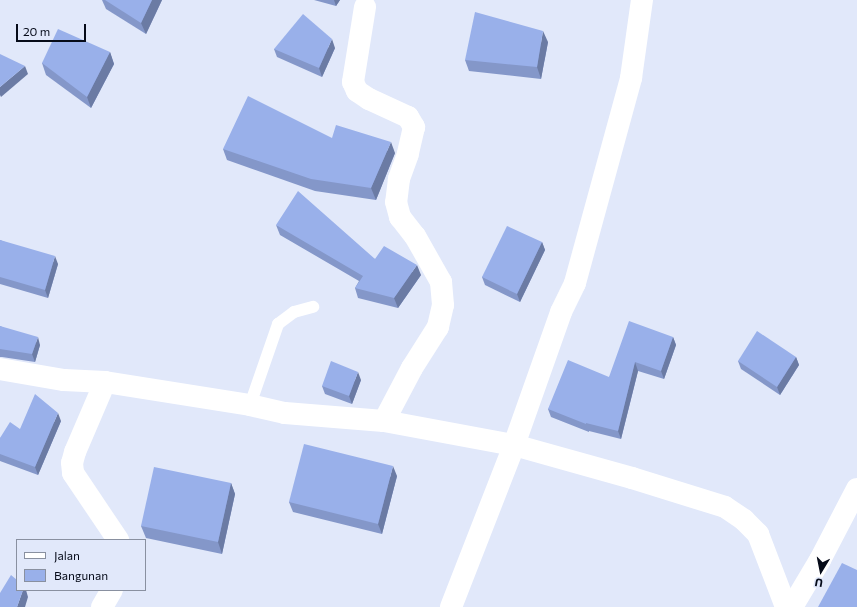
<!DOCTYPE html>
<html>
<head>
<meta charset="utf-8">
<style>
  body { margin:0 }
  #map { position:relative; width:857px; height:607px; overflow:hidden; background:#e1e8fa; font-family:Commissioner,sans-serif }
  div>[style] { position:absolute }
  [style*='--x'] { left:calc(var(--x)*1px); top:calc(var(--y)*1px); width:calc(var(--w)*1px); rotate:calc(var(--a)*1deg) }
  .service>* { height:12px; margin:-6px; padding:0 6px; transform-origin:6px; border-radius:6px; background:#fff }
  .minor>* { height:22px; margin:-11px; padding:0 11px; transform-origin:11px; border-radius:11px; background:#fff }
  .tertiary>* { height:22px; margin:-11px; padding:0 11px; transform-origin:11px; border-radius:11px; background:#fff }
  .wall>* { inset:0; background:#8497c9 }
  .shaded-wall>* { inset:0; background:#6b7ba4 }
  .building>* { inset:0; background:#99b0ea }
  span { translate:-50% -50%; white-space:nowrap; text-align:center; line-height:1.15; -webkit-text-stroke:3.5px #e1e8fa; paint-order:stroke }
  .legend { position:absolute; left:16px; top:539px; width:130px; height:52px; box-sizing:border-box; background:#e1e8fa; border:1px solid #8990a0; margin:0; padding:5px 7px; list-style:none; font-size:12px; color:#060b19 }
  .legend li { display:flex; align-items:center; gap:8px; height:20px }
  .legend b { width:20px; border:1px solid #8990a0 }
  .north { position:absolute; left:801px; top:551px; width:40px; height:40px; -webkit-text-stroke:3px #e1e8fa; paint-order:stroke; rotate:190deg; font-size:11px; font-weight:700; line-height:16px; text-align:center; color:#060b19 }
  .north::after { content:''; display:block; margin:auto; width:14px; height:18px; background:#060b19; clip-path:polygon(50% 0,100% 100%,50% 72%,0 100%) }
  .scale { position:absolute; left:16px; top:24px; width:70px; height:18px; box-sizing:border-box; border:2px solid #060b19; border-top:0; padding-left:5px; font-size:12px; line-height:14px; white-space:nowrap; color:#060b19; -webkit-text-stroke:3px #e1e8fa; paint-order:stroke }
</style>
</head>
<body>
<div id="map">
  <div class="service">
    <div style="--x:250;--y:405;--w:86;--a:-70.9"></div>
    <div style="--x:278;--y:324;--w:20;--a:-37"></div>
    <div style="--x:294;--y:312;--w:20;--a:-15"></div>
  </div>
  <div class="minor">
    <div style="--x:365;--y:7;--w:76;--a:99.1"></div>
    <div style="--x:353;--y:82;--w:10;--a:66"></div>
    <div style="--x:357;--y:91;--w:14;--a:34"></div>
    <div style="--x:369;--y:99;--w:43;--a:24.8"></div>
    <div style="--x:408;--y:117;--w:12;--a:59"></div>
    <div style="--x:414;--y:127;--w:28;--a:103"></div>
    <div style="--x:408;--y:154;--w:27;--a:110"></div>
    <div style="--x:399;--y:179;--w:23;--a:97"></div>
    <div style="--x:396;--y:202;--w:16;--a:75"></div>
    <div style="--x:400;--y:217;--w:24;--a:52"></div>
    <div style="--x:415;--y:236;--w:53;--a:60.5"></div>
    <div style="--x:441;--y:282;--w:23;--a:85"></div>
    <div style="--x:443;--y:305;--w:23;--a:103"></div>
    <div style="--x:438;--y:327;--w:49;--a:122.4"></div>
    <div style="--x:412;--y:368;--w:60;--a:117.8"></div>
    <div style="--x:105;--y:382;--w:76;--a:113.2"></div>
    <div style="--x:75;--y:452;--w:11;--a:105"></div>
    <div style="--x:72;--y:463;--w:10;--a:84"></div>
    <div style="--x:73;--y:473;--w:81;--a:56.1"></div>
    <div style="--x:102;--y:607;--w:20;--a:-60"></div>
    <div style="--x:451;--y:607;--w:174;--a:-68.7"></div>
    <div style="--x:514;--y:445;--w:141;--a:-70.5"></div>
    <div style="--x:561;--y:312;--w:32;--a:-64"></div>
    <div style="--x:575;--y:283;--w:213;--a:-74.7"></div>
    <div style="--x:631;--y:78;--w:79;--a:-82"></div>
    <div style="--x:792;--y:607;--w:55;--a:-59.2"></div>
    <div style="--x:820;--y:560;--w:80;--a:-62.5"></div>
  </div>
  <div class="tertiary">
    <div style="--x:0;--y:369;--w:65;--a:9.8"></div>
    <div style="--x:64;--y:380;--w:41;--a:2.8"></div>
    <div style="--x:105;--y:382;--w:147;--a:9"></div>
    <div style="--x:250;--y:405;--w:36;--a:13"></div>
    <div style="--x:285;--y:413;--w:99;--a:4.6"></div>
    <div style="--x:384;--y:421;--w:132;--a:10.5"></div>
    <div style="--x:514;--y:445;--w:123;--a:15.6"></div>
    <div style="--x:632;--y:478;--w:97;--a:17.3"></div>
    <div style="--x:725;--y:507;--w:23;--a:34"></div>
    <div style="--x:744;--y:520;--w:20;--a:45"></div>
    <div style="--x:758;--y:534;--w:78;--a:69"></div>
  </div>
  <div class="wall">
    <div style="clip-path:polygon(102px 0,162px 0,146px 34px,106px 9px)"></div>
    <div style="clip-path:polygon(314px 0,340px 0,336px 6px)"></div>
    <div style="clip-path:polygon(548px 42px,541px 79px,469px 71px,465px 60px)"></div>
    <div style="clip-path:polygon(335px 48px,322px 77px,277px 57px,274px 49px)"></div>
    <div style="clip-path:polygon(110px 52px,114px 64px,91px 108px,46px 75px,42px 63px)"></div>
    <div style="clip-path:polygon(332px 138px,395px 153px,376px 200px,315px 191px,227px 160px,223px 149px)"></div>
    <div style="clip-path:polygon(276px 225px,375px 259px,421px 275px,398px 308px,358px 298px,355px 288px,359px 281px,280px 235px)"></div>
    <div style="clip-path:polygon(0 240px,58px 264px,48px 298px,0 284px)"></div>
    <div style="clip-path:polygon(542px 242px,545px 250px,520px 302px,485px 285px,482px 277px)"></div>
    <div style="clip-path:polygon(0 326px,40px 345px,35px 362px,2px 357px,0 357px)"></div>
    <div style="clip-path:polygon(673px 337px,676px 345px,664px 379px,638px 371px,621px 439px,589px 431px,589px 432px,551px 417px,548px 409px,609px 377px)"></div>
    <div style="clip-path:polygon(796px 357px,799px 365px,780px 395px,741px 369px,738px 361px)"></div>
    <div style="clip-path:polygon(361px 380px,352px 404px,325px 394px,322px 386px)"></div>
    <div style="clip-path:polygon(61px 421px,38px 475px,0 461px,0 438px,20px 429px)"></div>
    <div style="clip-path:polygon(397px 476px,382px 534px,293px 512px,289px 502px)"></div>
    <div style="clip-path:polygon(231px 483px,235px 494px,222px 554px,146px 538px,141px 526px)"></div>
  </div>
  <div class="shaded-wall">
    <div style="clip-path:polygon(152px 0,162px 0,146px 34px,141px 23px)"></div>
    <div style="clip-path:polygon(334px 0,340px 0,336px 6px)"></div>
    <div style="clip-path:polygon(543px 31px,548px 42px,541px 79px,537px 67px)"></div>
    <div style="clip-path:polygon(332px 39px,335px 48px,322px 77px,319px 68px)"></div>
    <div style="clip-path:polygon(110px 52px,114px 64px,91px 108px,87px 97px)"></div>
    <div style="clip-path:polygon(25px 66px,28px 74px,1px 97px,0 95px,0 87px)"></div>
    <div style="clip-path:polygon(391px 142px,395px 153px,376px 200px,371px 188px)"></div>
    <div style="clip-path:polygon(542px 242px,545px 250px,520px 302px,517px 294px)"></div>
    <div style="clip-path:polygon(55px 256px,58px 264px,48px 298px,45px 290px)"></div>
    <div style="clip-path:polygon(417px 265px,421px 275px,398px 308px,394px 298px)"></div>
    <div style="clip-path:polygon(38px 337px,40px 345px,35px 362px,32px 354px)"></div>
    <div style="clip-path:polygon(673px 337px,676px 345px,664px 379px,661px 371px)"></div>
    <div style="clip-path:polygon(796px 357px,799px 365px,780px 395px,777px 387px)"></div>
    <div style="clip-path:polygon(635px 362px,638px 371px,621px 439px,618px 431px)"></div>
    <div style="clip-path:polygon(358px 372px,361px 380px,352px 404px,349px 396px)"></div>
    <div style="clip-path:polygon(58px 413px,61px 421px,38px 475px,35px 467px)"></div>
    <div style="clip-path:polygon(393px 466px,397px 476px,382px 534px,378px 524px)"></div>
    <div style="clip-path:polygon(231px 483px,235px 494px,222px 554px,218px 542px)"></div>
    <div style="clip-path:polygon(23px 590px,26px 590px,28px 597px,25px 607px,17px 607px)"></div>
  </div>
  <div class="building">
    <div style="clip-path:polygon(105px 0,152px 0,141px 23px)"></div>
    <div style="clip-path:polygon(475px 12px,543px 31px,537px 67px,465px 60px)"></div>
    <div style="clip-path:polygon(303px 14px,332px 39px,319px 68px,274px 49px)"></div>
    <div style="clip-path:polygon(58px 29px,110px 52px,87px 97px,42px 63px)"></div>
    <div style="clip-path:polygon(0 54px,25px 66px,0 87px)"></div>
    <div style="clip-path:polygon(248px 96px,332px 138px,336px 125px,391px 142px,371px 188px,311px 179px,223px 149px)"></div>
    <div style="clip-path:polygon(298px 191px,375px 259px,384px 246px,417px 265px,394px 298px,355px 288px,363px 276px,276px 225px)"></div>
    <div style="clip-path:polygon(507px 226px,542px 242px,517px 294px,482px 277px)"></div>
    <div style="clip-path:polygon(0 240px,55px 256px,45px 290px,0 277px)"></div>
    <div style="clip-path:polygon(629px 321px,673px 337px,661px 371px,635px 362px,618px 431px,586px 423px,586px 424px,548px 409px,568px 360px,609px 377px)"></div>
    <div style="clip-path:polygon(0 326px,38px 337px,32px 354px,0 349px)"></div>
    <div style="clip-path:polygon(757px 331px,796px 357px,777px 387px,738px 361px)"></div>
    <div style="clip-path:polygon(331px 361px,358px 372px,349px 396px,322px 386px)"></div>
    <div style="clip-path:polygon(35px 394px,58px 413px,35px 467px,0 454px,0 438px,10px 422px,20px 429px)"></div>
    <div style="clip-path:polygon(304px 444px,393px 466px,378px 524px,289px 502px)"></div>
    <div style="clip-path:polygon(154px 467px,231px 483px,218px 542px,141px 526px)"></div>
    <div style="clip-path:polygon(842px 563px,857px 570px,857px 607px,818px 607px)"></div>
    <div style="clip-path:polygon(11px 575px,17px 580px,17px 590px,23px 590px,17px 607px,0 607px,0 593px)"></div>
  </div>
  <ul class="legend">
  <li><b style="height:5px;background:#fff"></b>Jalan</li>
  <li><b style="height:11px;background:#99b0ea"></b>Bangunan</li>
  </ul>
  <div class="north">U</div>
  <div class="scale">20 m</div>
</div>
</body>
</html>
